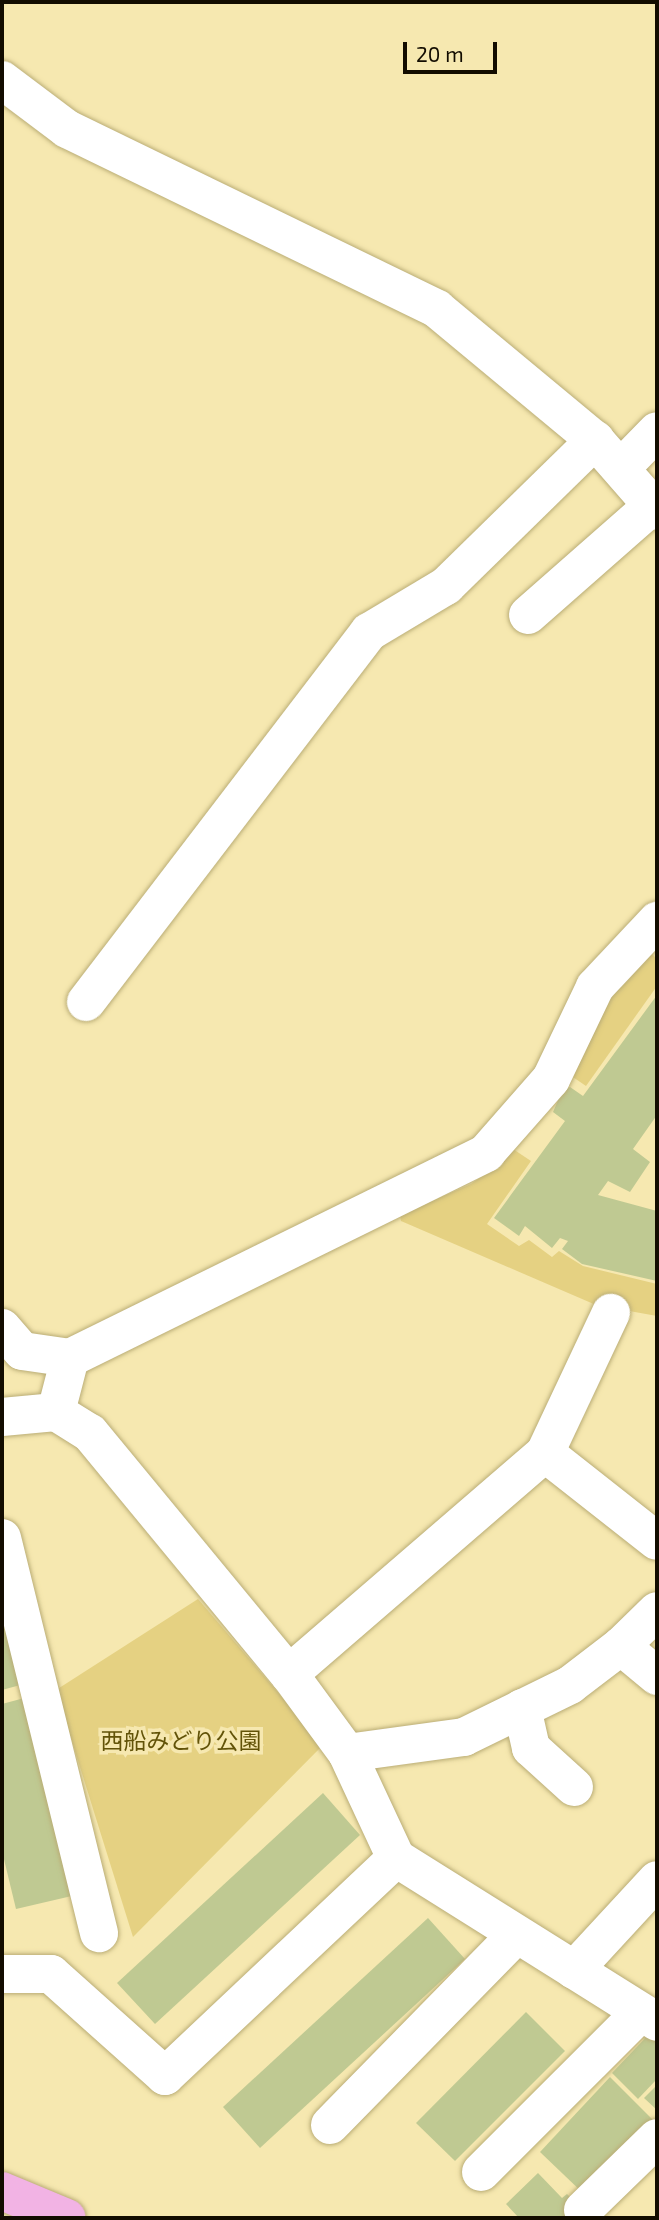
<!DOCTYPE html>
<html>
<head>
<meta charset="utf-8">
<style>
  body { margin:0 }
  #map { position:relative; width:659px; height:2220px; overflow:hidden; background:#f6e8b0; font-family:"Exo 2","Noto Sans JP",sans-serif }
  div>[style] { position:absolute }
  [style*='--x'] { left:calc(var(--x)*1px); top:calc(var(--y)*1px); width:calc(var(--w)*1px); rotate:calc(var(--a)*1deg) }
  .green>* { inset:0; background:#e5d182 }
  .building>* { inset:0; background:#bfc992 }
  .roads { filter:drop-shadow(0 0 2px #baad76) drop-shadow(0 0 2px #baad76) }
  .minor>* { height:38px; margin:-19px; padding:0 19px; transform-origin:19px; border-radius:19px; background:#fff }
  .major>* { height:38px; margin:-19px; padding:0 19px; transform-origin:19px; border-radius:19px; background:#f2b3e4 }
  span { translate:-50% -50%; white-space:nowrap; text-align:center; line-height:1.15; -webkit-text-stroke:7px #f6e8b0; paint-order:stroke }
  .park-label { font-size:23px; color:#625308 }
  .frame { position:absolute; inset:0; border:4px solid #120c00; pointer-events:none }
  .scale { position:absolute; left:403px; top:42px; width:94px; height:32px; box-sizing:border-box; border:4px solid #120c00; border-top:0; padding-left:9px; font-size:21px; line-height:24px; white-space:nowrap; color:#120c00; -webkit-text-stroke:5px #f6e8b0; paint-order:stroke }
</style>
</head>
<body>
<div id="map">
  <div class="green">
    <div style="clip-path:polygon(649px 951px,657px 959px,657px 986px,586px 1086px,567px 1073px,615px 982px)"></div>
    <div style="clip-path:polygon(510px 1147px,531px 1161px,487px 1224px,519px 1246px,529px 1240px,552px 1257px,559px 1251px,583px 1266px,657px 1284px,657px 1316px,596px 1305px,401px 1221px,400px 1215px,471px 1184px,495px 1167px)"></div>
    <div style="clip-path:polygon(198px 1599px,323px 1745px,133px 1937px,56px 1690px)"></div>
  </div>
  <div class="building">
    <div style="clip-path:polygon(657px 995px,657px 1115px,633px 1149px,650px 1162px,630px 1192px,608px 1181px,598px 1195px,657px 1211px,657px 1281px,582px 1264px,562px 1249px,568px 1241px,560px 1238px,552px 1248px,525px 1226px,519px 1236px,494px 1218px,565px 1121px,553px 1112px,562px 1091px,570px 1087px,583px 1096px)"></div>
    <div style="clip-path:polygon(2px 1596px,24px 1684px,2px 1690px)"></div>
    <div style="clip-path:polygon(28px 1697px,76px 1895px,16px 1909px,2px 1851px,2px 1704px)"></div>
    <div style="clip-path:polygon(323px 1793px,360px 1835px,155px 2024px,117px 1983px)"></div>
    <div style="clip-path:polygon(428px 1918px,465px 1959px,260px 2148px,223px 2107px)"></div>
    <div style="clip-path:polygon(526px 2012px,565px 2051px,455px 2161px,416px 2123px)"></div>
    <div style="clip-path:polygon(651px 2032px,657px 2039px,657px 2079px,638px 2099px,612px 2073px)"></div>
    <div style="clip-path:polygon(610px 2077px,657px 2124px,586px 2196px,540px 2152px)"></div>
    <div style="clip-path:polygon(657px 2085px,657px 2110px,644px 2098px)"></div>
    <div style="clip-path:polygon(538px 2173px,562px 2198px,567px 2194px,591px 2218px,519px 2218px,506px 2204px)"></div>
  </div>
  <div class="roads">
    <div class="minor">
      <div style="--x:2;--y:80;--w:81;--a:37"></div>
      <div style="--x:67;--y:129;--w:411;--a:25.9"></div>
      <div style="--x:437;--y:309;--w:205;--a:39.7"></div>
      <div style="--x:595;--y:440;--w:94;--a:48.9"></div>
      <div style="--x:622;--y:467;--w:50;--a:-45.8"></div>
      <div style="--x:528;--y:615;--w:165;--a:-41.3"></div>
      <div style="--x:86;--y:1002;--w:466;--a:-52.6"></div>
      <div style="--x:369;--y:632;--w:90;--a:-30.9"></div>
      <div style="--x:446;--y:586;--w:209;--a:-44.4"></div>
      <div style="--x:2;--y:1328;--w:30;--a:49"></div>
      <div style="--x:22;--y:1351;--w:49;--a:8.3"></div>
      <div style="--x:56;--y:1412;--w:56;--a:-75.5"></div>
      <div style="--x:70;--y:1358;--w:464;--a:-26.2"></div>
      <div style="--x:486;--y:1153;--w:98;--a:-48.7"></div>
      <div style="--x:551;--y:1079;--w:102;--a:-64.4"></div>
      <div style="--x:595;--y:987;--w:91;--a:-46.8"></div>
      <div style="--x:2;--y:1417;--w:54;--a:-5.3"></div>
      <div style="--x:56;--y:1412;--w:40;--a:32"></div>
      <div style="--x:90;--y:1433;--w:313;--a:50.5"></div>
      <div style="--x:289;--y:1674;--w:98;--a:53.7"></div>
      <div style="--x:347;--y:1753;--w:116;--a:65"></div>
      <div style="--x:396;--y:1858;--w:308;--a:32.1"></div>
      <div style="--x:545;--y:1453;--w:142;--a:38.2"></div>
      <div style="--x:2;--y:1538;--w:407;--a:76.2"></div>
      <div style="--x:621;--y:1646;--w:47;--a:39.8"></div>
      <div style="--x:289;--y:1674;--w:338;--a:-40.8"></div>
      <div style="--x:545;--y:1453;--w:155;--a:-64.8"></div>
      <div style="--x:522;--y:1708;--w:41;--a:77.3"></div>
      <div style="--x:531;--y:1748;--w:58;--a:42.2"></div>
      <div style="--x:347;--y:1753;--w:118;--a:-7.8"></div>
      <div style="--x:464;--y:1737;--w:118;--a:-26.1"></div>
      <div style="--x:570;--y:1685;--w:64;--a:-37.4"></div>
      <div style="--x:621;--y:1646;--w:50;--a:-44.2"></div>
      <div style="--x:574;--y:1970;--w:122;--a:-47.3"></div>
      <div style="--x:2;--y:1974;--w:49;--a:0"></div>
      <div style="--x:51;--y:1974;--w:153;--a:41.8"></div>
      <div style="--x:165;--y:2076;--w:318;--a:-43.3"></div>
      <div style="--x:330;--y:2125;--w:266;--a:-45.6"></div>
      <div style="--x:481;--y:2172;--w:226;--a:-45"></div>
      <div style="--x:583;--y:2210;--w:103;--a:-44.2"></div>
    </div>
    <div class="major">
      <div style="--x:2;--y:2191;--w:70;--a:22.6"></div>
    </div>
  </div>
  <div class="park-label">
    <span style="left:181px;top:1740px">西船みどり公園</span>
  </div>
  <div class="frame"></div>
  <div class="scale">20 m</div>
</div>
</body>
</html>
